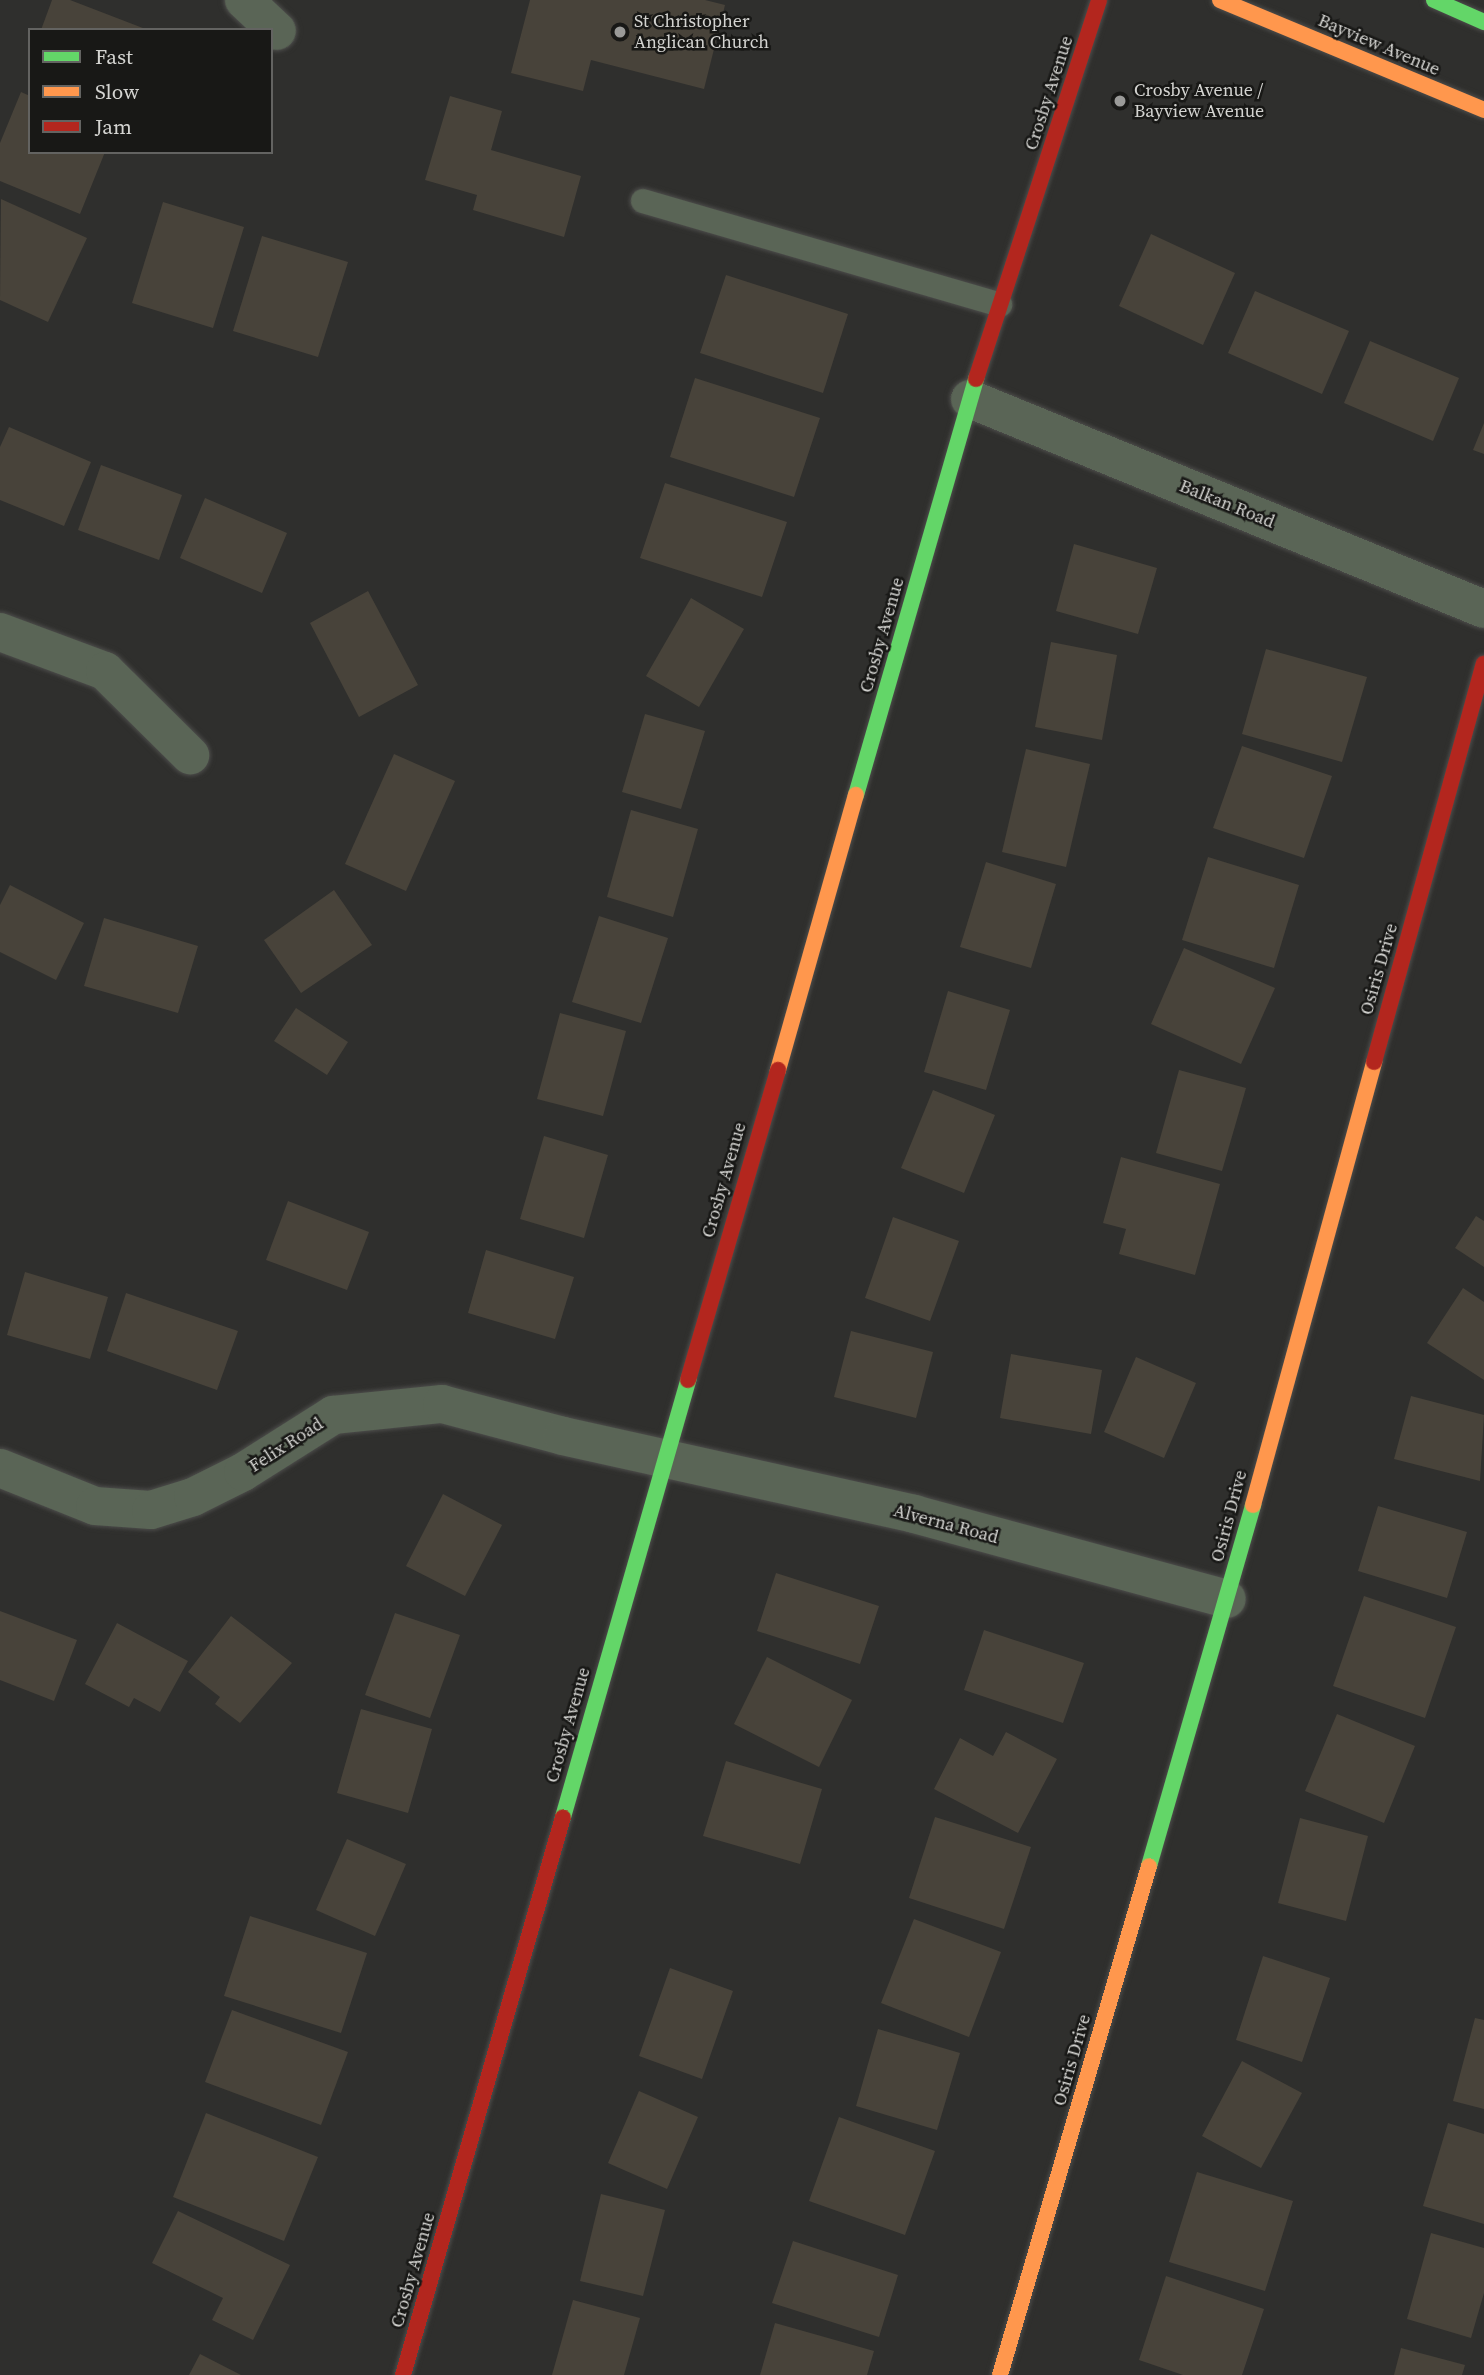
<!DOCTYPE html>
<html>
<head>
<meta charset="utf-8">
<style>
  body { margin:0 }
  #map { position:relative; width:1484px; height:2375px; overflow:hidden; background:#2f2f2d; font-family:"Source Serif 4",serif }
  div>[style] { position:absolute }
  [style*='--x'] { left:calc(var(--x)*1px); top:calc(var(--y)*1px); width:calc(var(--w)*1px); rotate:calc(var(--a)*1deg) }
  .building>* { inset:0; background:#48433a }
  .roads { filter:drop-shadow(0 0 2px #4d4d4b) drop-shadow(0 0 2px #4d4d4b) }
  .lane>* { height:24px; margin:-12px; padding:0 12px; transform-origin:12px; border-radius:12px; background:#5a6556 }
  .street>* { height:38px; margin:-19px; padding:0 19px; transform-origin:19px; border-radius:19px; background:#5a6556 }
  .fast>* { height:16px; margin:-8px; padding:0 8px; transform-origin:8px; border-radius:8px; background:#63d668 }
  .slow>* { height:16px; margin:-8px; padding:0 8px; transform-origin:8px; border-radius:8px; background:#ff974d }
  .jam>* { height:16px; margin:-8px; padding:0 8px; transform-origin:8px; border-radius:8px; background:#b3261e }
  .dots>* { width:19px; height:19px; translate:-50% -50%; box-sizing:border-box; border:4px solid #181816; border-radius:50% }
  span { translate:-50% -50%; white-space:nowrap; text-align:center; line-height:1.15; -webkit-text-stroke:5px #181816; paint-order:stroke }
  .poi-label { font-size:18px; color:#d4d4d1 }
  .left { translate:0 -50%; text-align:left }
  .street-label { font-size:18px; color:#d4d4d1 }
  .legend { position:absolute; left:28px; top:28px; width:245px; height:126px; box-sizing:border-box; background:#181816; border:2px solid #636361; margin:0; padding:9px 12px; list-style:none; font-size:21px; color:#d4d4d1 }
  .legend li { display:flex; align-items:center; gap:14px; height:35px }
  .legend b { width:35px; border:2px solid #636361 }
</style>
</head>
<body>
<div id="map">
  <div class="building">
    <div style="clip-path:polygon(52px 0,70px 0,148px 30px,41px 30px)"></div>
    <div style="clip-path:polygon(530px 0,705px 0,725px 5px,704px 89px,591px 60px,583px 91px,511px 73px)"></div>
    <div style="clip-path:polygon(21px 92px,30px 96px,30px 152px,105px 152px,80px 214px,0 181px,0 143px)"></div>
    <div style="clip-path:polygon(450px 96px,502px 111px,491px 150px,581px 176px,564px 237px,473px 210px,477px 195px,425px 180px)"></div>
    <div style="clip-path:polygon(1px 199px,87px 238px,48px 322px,0 300px)"></div>
    <div style="clip-path:polygon(163px 202px,244px 227px,213px 328px,132px 303px)"></div>
    <div style="clip-path:polygon(1151px 234px,1235px 273px,1203px 345px,1119px 306px)"></div>
    <div style="clip-path:polygon(262px 236px,348px 262px,318px 357px,233px 331px)"></div>
    <div style="clip-path:polygon(726px 275px,848px 314px,823px 393px,700px 353px)"></div>
    <div style="clip-path:polygon(1255px 291px,1349px 331px,1322px 394px,1228px 353px)"></div>
    <div style="clip-path:polygon(1370px 341px,1459px 378px,1433px 441px,1344px 403px)"></div>
    <div style="clip-path:polygon(695px 378px,820px 418px,794px 497px,670px 457px)"></div>
    <div style="clip-path:polygon(1484px 423px,1484px 454px,1473px 450px)"></div>
    <div style="clip-path:polygon(9px 427px,91px 462px,64px 526px,0 500px,0 447px)"></div>
    <div style="clip-path:polygon(101px 465px,182px 495px,159px 560px,78px 530px)"></div>
    <div style="clip-path:polygon(665px 483px,787px 522px,762px 597px,640px 558px)"></div>
    <div style="clip-path:polygon(205px 498px,287px 533px,262px 593px,180px 558px)"></div>
    <div style="clip-path:polygon(1074px 544px,1157px 568px,1138px 634px,1056px 611px)"></div>
    <div style="clip-path:polygon(368px 591px,418px 685px,359px 717px,310px 623px)"></div>
    <div style="clip-path:polygon(691px 598px,744px 629px,699px 707px,646px 676px)"></div>
    <div style="clip-path:polygon(1051px 642px,1117px 655px,1102px 740px,1035px 727px)"></div>
    <div style="clip-path:polygon(1266px 649px,1367px 677px,1342px 762px,1242px 734px)"></div>
    <div style="clip-path:polygon(645px 714px,705px 731px,681px 809px,622px 792px)"></div>
    <div style="clip-path:polygon(1242px 746px,1332px 776px,1304px 858px,1213px 828px)"></div>
    <div style="clip-path:polygon(1026px 749px,1090px 764px,1066px 867px,1002px 852px)"></div>
    <div style="clip-path:polygon(394px 754px,455px 781px,406px 891px,345px 864px)"></div>
    <div style="clip-path:polygon(631px 810px,698px 829px,673px 917px,607px 897px)"></div>
    <div style="clip-path:polygon(1208px 857px,1299px 885px,1274px 968px,1182px 940px)"></div>
    <div style="clip-path:polygon(986px 862px,1056px 884px,1031px 968px,960px 947px)"></div>
    <div style="clip-path:polygon(10px 885px,84px 923px,56px 980px,0 952px,0 905px)"></div>
    <div style="clip-path:polygon(334px 890px,372px 945px,301px 993px,264px 940px)"></div>
    <div style="clip-path:polygon(599px 916px,668px 938px,641px 1023px,572px 1002px)"></div>
    <div style="clip-path:polygon(104px 918px,198px 946px,178px 1013px,84px 986px)"></div>
    <div style="clip-path:polygon(1184px 948px,1275px 988px,1241px 1064px,1151px 1024px)"></div>
    <div style="clip-path:polygon(948px 991px,1010px 1010px,986px 1090px,924px 1072px)"></div>
    <div style="clip-path:polygon(296px 1008px,348px 1042px,327px 1075px,274px 1041px)"></div>
    <div style="clip-path:polygon(560px 1013px,626px 1031px,603px 1116px,537px 1099px)"></div>
    <div style="clip-path:polygon(1179px 1070px,1246px 1088px,1222px 1171px,1156px 1153px)"></div>
    <div style="clip-path:polygon(933px 1090px,995px 1115px,964px 1193px,901px 1168px)"></div>
    <div style="clip-path:polygon(544px 1136px,608px 1155px,584px 1238px,520px 1219px)"></div>
    <div style="clip-path:polygon(1121px 1157px,1220px 1184px,1195px 1275px,1119px 1254px,1126px 1229px,1103px 1223px)"></div>
    <div style="clip-path:polygon(288px 1201px,369px 1232px,347px 1290px,266px 1260px)"></div>
    <div style="clip-path:polygon(1476px 1216px,1484px 1221px,1484px 1267px,1455px 1248px)"></div>
    <div style="clip-path:polygon(893px 1217px,959px 1241px,930px 1321px,865px 1298px)"></div>
    <div style="clip-path:polygon(486px 1250px,574px 1277px,555px 1339px,468px 1313px)"></div>
    <div style="clip-path:polygon(25px 1272px,108px 1297px,90px 1359px,7px 1335px)"></div>
    <div style="clip-path:polygon(1463px 1288px,1484px 1302px,1484px 1380px,1427px 1343px)"></div>
    <div style="clip-path:polygon(126px 1293px,238px 1331px,217px 1390px,107px 1351px)"></div>
    <div style="clip-path:polygon(851px 1331px,933px 1352px,916px 1418px,834px 1397px)"></div>
    <div style="clip-path:polygon(1011px 1354px,1102px 1370px,1091px 1434px,1000px 1418px)"></div>
    <div style="clip-path:polygon(1136px 1357px,1196px 1383px,1164px 1458px,1104px 1432px)"></div>
    <div style="clip-path:polygon(1411px 1396px,1484px 1415px,1480px 1481px,1394px 1459px)"></div>
    <div style="clip-path:polygon(443px 1494px,502px 1525px,465px 1596px,406px 1566px)"></div>
    <div style="clip-path:polygon(1378px 1506px,1467px 1532px,1447px 1598px,1358px 1571px)"></div>
    <div style="clip-path:polygon(776px 1573px,879px 1606px,860px 1664px,757px 1631px)"></div>
    <div style="clip-path:polygon(1364px 1596px,1456px 1627px,1425px 1718px,1333px 1686px)"></div>
    <div style="clip-path:polygon(0 1611px,77px 1640px,54px 1701px,0 1680px)"></div>
    <div style="clip-path:polygon(395px 1613px,460px 1635px,430px 1718px,365px 1695px)"></div>
    <div style="clip-path:polygon(231px 1616px,292px 1663px,240px 1723px,215px 1704px,220px 1697px,188px 1672px)"></div>
    <div style="clip-path:polygon(117px 1623px,188px 1661px,160px 1712px,134px 1698px,129px 1707px,85px 1684px)"></div>
    <div style="clip-path:polygon(984px 1630px,1084px 1663px,1063px 1723px,964px 1690px)"></div>
    <div style="clip-path:polygon(767px 1657px,852px 1700px,819px 1767px,734px 1724px)"></div>
    <div style="clip-path:polygon(361px 1709px,432px 1729px,408px 1813px,337px 1793px)"></div>
    <div style="clip-path:polygon(1337px 1714px,1415px 1746px,1384px 1823px,1305px 1791px)"></div>
    <div style="clip-path:polygon(1006px 1732px,1057px 1759px,1018px 1833px,934px 1789px,960px 1738px,993px 1756px)"></div>
    <div style="clip-path:polygon(726px 1761px,822px 1789px,800px 1864px,703px 1836px)"></div>
    <div style="clip-path:polygon(935px 1817px,1031px 1847px,1004px 1929px,909px 1898px)"></div>
    <div style="clip-path:polygon(1300px 1818px,1368px 1836px,1346px 1921px,1278px 1903px)"></div>
    <div style="clip-path:polygon(347px 1839px,406px 1864px,375px 1936px,316px 1910px)"></div>
    <div style="clip-path:polygon(250px 1916px,367px 1953px,341px 2033px,224px 1996px)"></div>
    <div style="clip-path:polygon(914px 1919px,1001px 1952px,969px 2037px,881px 2003px)"></div>
    <div style="clip-path:polygon(1263px 1956px,1330px 1978px,1302px 2062px,1236px 2040px)"></div>
    <div style="clip-path:polygon(670px 1968px,733px 1991px,702px 2079px,639px 2056px)"></div>
    <div style="clip-path:polygon(232px 2010px,348px 2052px,321px 2125px,205px 2082px)"></div>
    <div style="clip-path:polygon(1475px 2018px,1484px 2020px,1484px 2109px,1453px 2101px)"></div>
    <div style="clip-path:polygon(878px 2029px,960px 2053px,937px 2130px,856px 2106px)"></div>
    <div style="clip-path:polygon(1242px 2061px,1302px 2093px,1261px 2168px,1202px 2136px)"></div>
    <div style="clip-path:polygon(639px 2091px,698px 2117px,667px 2189px,608px 2163px)"></div>
    <div style="clip-path:polygon(206px 2113px,318px 2157px,284px 2241px,173px 2197px)"></div>
    <div style="clip-path:polygon(839px 2117px,935px 2151px,905px 2235px,809px 2201px)"></div>
    <div style="clip-path:polygon(1448px 2123px,1484px 2134px,1484px 2224px,1423px 2206px)"></div>
    <div style="clip-path:polygon(1197px 2172px,1293px 2201px,1265px 2291px,1169px 2262px)"></div>
    <div style="clip-path:polygon(601px 2194px,665px 2210px,643px 2296px,580px 2281px)"></div>
    <div style="clip-path:polygon(178px 2211px,290px 2265px,253px 2340px,212px 2320px,223px 2298px,152px 2263px)"></div>
    <div style="clip-path:polygon(1431px 2233px,1484px 2248px,1484px 2293px,1471px 2338px,1407px 2319px)"></div>
    <div style="clip-path:polygon(793px 2241px,898px 2275px,879px 2337px,772px 2303px)"></div>
    <div style="clip-path:polygon(1166px 2276px,1264px 2309px,1242px 2375px,1183px 2375px,1139px 2360px)"></div>
    <div style="clip-path:polygon(573px 2300px,640px 2318px,624px 2375px,552px 2375px)"></div>
    <div style="clip-path:polygon(775px 2323px,874px 2351px,867px 2375px,760px 2375px)"></div>
    <div style="clip-path:polygon(1401px 2348px,1465px 2365px,1462px 2375px,1394px 2375px)"></div>
    <div style="clip-path:polygon(200px 2354px,241px 2375px,189px 2375px)"></div>
  </div>
  <div class="roads">
    <div class="lane">
      <div style="--x:643;--y:201;--w:372;--a:16.2"></div>
    </div>
    <div class="street">
      <div style="--x:244;--y:0;--w:45;--a:43.2"></div>
      <div style="--x:970;--y:399;--w:555;--a:22.22"></div>
      <div style="--x:0;--y:632;--w:112;--a:20.4"></div>
      <div style="--x:105;--y:671;--w:120;--a:44.7"></div>
      <div style="--x:0;--y:1468;--w:102;--a:21.8"></div>
      <div style="--x:95;--y:1506;--w:56;--a:4.1"></div>
      <div style="--x:151;--y:1510;--w:44;--a:-17.2"></div>
      <div style="--x:193;--y:1497;--w:56;--a:-26.6"></div>
      <div style="--x:243;--y:1472;--w:107;--a:-32.3"></div>
      <div style="--x:333;--y:1415;--w:110;--a:-5.8"></div>
      <div style="--x:442;--y:1404;--w:125;--a:14.8"></div>
      <div style="--x:563;--y:1436;--w:360;--a:12.5"></div>
      <div style="--x:914;--y:1514;--w:324;--a:15.2"></div>
    </div>
    <div class="fast">
      <div style="--x:1434;--y:0;--w:55;--a:23.7"></div>
      <div style="--x:856;--y:795;--w:433;--a:-73.9"></div>
      <div style="--x:563;--y:1817;--w:455;--a:-74"></div>
      <div style="--x:1149;--y:1866;--w:376;--a:-73.9"></div>
    </div>
    <div class="slow">
      <div style="--x:1220;--y:0;--w:286;--a:22.6"></div>
      <div style="--x:778;--y:1070;--w:286;--a:-74.2"></div>
      <div style="--x:1253;--y:1505;--w:459;--a:-74.7"></div>
      <div style="--x:1000;--y:2375;--w:530;--a:-73.68"></div>
    </div>
    <div class="jam">
      <div style="--x:976;--y:379;--w:398;--a:-72"></div>
      <div style="--x:1374;--y:1062;--w:413;--a:-74.6"></div>
      <div style="--x:688;--y:1380;--w:323;--a:-73.8"></div>
      <div style="--x:403;--y:2375;--w:580;--a:-74"></div>
    </div>
  </div>
  <div class="dots">
    <div style="left:620px;top:32px;background:#9a9a98"></div>
    <div style="left:1120px;top:101px;background:#9a9a98"></div>
  </div>
  <div class="poi-label">
    <span class="left" style="left:634px;top:32px">St Christopher<br>Anglican Church</span>
    <span class="left" style="left:1134px;top:101px">Crosby Avenue /<br>Bayview Avenue</span>
  </div>
  <div class="street-label">
    <span style="left:1379px;top:45px;rotate:23deg">Bayview Avenue</span>
    <span style="left:1049px;top:93px;rotate:-72deg">Crosby Avenue</span>
    <span style="left:1227px;top:504px;rotate:22deg">Balkan Road</span>
    <span style="left:882px;top:635px;rotate:-74deg">Crosby Avenue</span>
    <span style="left:1379px;top:969px;rotate:-74deg">Osiris Drive</span>
    <span style="left:724px;top:1180px;rotate:-74deg">Crosby Avenue</span>
    <span style="left:286px;top:1445px;rotate:-33deg">Felix Road</span>
    <span style="left:1229px;top:1516px;rotate:-75deg">Osiris Drive</span>
    <span style="left:946px;top:1524px;rotate:15deg">Alverna Road</span>
    <span style="left:568px;top:1725px;rotate:-74deg">Crosby Avenue</span>
    <span style="left:1072px;top:2060px;rotate:-74deg">Osiris Drive</span>
    <span style="left:413px;top:2270px;rotate:-74deg">Crosby Avenue</span>
  </div>
  <ul class="legend">
  <li><b style="height:9px;background:#63d668"></b>Fast</li>
  <li><b style="height:9px;background:#ff974d"></b>Slow</li>
  <li><b style="height:9px;background:#b3261e"></b>Jam</li>
  </ul>
</div>
</body>
</html>
